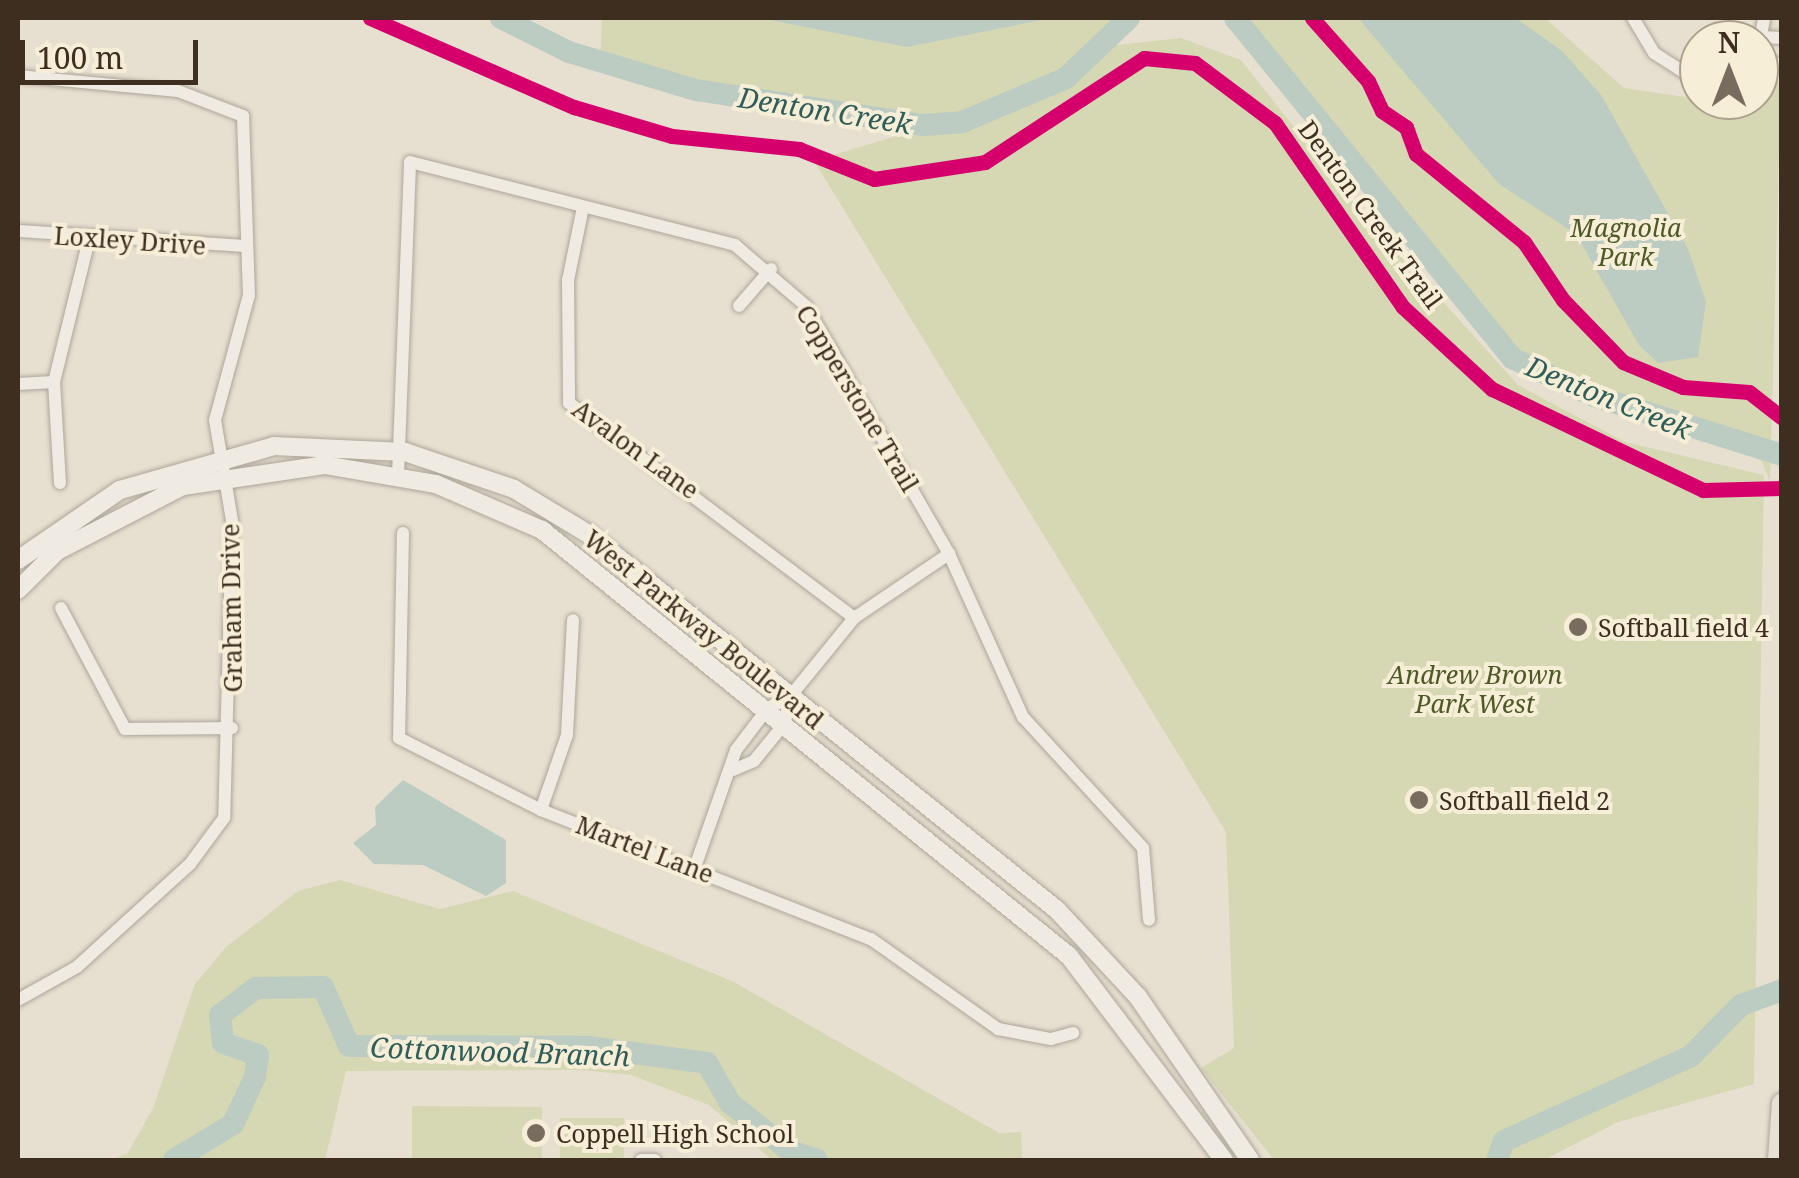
<!DOCTYPE html>
<html>
<head>
<meta charset="utf-8">
<style>
  body { margin:0 }
  #map { position:relative; width:1799px; height:1178px; overflow:hidden; background:#e7e0d1; font-family:"Noto Serif",serif }
  div>[style] { position:absolute }
  [style*='--x'] { left:calc(var(--x)*1px); top:calc(var(--y)*1px); width:calc(var(--w)*1px); rotate:calc(var(--a)*1deg) }
  .green>* { inset:0; background:#d6d7b3 }
  .water>* { inset:0; background:#bcccc2 }
  .river>* { height:22px; margin:-11px; padding:0 11px; transform-origin:11px; border-radius:11px; background:#bcccc2 }
  .roads { filter:drop-shadow(0 0 2px #ada599) drop-shadow(0 0 2px #ada599) }
  .street>* { height:12px; margin:-6px; padding:0 6px; transform-origin:6px; border-radius:6px; background:#efebe3 }
  .secondary>* { height:18px; margin:-9px; padding:0 9px; transform-origin:9px; border-radius:9px; background:#efebe3 }
  .primary>* { height:20px; margin:-10px; padding:0 10px; transform-origin:10px; border-radius:10px; background:#e6e1d4 }
  .cycleway>* { height:15px; margin:-7.5px; padding:0 7.5px; transform-origin:7.5px; border-radius:7.5px; background:#d6006c }
  .dots>* { width:28px; height:28px; translate:-50% -50%; box-sizing:border-box; border:5px solid #f7eed8; border-radius:50% }
  span { translate:-50% -50%; white-space:nowrap; text-align:center; line-height:1.15; -webkit-text-stroke:8px #f7eed8; paint-order:stroke }
  .street-label { font-size:25px; color:#3d2e20 }
  .park-label { font-size:25px; color:#4d5a26; font-style:italic }
  .poi-label { font-size:25px; color:#3d2e20 }
  .left { translate:0 -50%; text-align:left }
  .water-label { font-size:28px; color:#2f5d5a; font-style:italic }
  .frame { position:absolute; inset:0; border:20px solid #3d2e20; pointer-events:none }
  .north { position:absolute; left:1679px; top:20px; width:100px; height:100px; box-sizing:border-box; background:#f7eed8; border:2px solid #ada18e; border-radius:50%; rotate:0deg; font-size:28px; font-weight:700; line-height:40px; text-align:center; color:#3d2e20 }
  .north::after { content:''; display:block; margin:auto; width:35px; height:45px; background:#786c5e; clip-path:polygon(50% 0,100% 100%,50% 72%,0 100%) }
  .scale { position:absolute; left:20px; top:40px; width:178px; height:45px; box-sizing:border-box; border:5px solid #3d2e20; border-top:0; padding-left:12px; font-size:30px; line-height:35px; white-space:nowrap; color:#3d2e20; -webkit-text-stroke:8px #f7eed8; paint-order:stroke }
</style>
</head>
<body>
<div id="map">
  <div class="green">
    <div style="clip-path:polygon(602px 18px,1129px 18px,1088px 58px,1108px 46px,1181px 38px,1241px 60px,1354px 203px,1518px 385px,1625px 442px,1764px 475px,1754px 1084px,1618px 1122px,1544px 1160px,1274px 1160px,1201px 1068px,1234px 1048px,1226px 832px,814px 161px,932px 125px,801px 111px,600px 62px)"></div>
    <div style="clip-path:polygon(1235px 18px,1545px 18px,1624px 88px,1720px 102px,1759px 100px,1759px 85px,1781px 81px,1770px 481px,1758px 453px,1512px 358px)"></div>
    <div style="clip-path:polygon(340px 880px,440px 909px,513px 891px,732px 981px,999px 1133px,1021px 1132px,1022px 1160px,772px 1160px,709px 1105px,631px 1075px,582px 1070px,346px 1071px,325px 1160px,111px 1160px,128px 1153px,153px 1108px,195px 984px,226px 947px,298px 891px)"></div>
    <div style="clip-path:polygon(412px 1106px,542px 1107px,542px 1160px,412px 1160px)"></div>
    <div style="clip-path:polygon(560px 1118px,624px 1118px,624px 1160px,560px 1160px)"></div>
  </div>
  <div class="water">
    <div style="clip-path:polygon(759px 18px,1051px 18px,907px 47px)"></div>
    <div style="clip-path:polygon(1358px 18px,1516px 18px,1562px 51px,1601px 95px,1688px 249px,1706px 302px,1698px 357px,1658px 363px,1639px 345px,1576px 234px,1499px 184px)"></div>
    <div style="clip-path:polygon(403px 780px,506px 840px,506px 883px,486px 896px,423px 865px,374px 864px,353px 843px,376px 825px,375px 807px)"></div>
  </div>
  <div class="river">
    <div style="--x:501;--y:18;--w:76;--a:26.6"></div>
    <div style="--x:569;--y:52;--w:133;--a:16.7"></div>
    <div style="--x:696;--y:90;--w:230;--a:8.8"></div>
    <div style="--x:923;--y:125;--w:39;--a:-4"></div>
    <div style="--x:962;--y:122;--w:113;--a:-22.9"></div>
    <div style="--x:1066;--y:78;--w:87;--a:-43.6"></div>
    <div style="--x:1235;--y:18;--w:439;--a:50.8"></div>
    <div style="--x:1512;--y:358;--w:90;--a:24.9"></div>
    <div style="--x:1594;--y:396;--w:197;--a:17.4"></div>
    <div style="--x:174;--y:1160;--w:69;--a:-31.4"></div>
    <div style="--x:233;--y:1124;--w:52;--a:-64.9"></div>
    <div style="--x:255;--y:1077;--w:22;--a:-82"></div>
    <div style="--x:258;--y:1055;--w:37;--a:-161"></div>
    <div style="--x:223;--y:1043;--w:28;--a:-96"></div>
    <div style="--x:220;--y:1015;--w:45;--a:-36.9"></div>
    <div style="--x:256;--y:988;--w:67;--a:-0.9"></div>
    <div style="--x:323;--y:987;--w:64;--a:66.2"></div>
    <div style="--x:349;--y:1046;--w:240;--a:0.2"></div>
    <div style="--x:589;--y:1047;--w:119;--a:7.7"></div>
    <div style="--x:707;--y:1063;--w:46;--a:60.1"></div>
    <div style="--x:730;--y:1103;--w:77;--a:38.7"></div>
    <div style="--x:790;--y:1151;--w:28;--a:18"></div>
    <div style="--x:1497;--y:1160;--w:20;--a:-70"></div>
    <div style="--x:1504;--y:1141;--w:205;--a:-24.4"></div>
    <div style="--x:1691;--y:1056;--w:71;--a:-45.6"></div>
    <div style="--x:1741;--y:1005;--w:44;--a:-20.1"></div>
  </div>
  <div class="roads">
    <div class="street">
      <div style="--x:1633;--y:18;--w:41;--a:59"></div>
      <div style="--x:1654;--y:53;--w:54;--a:32.8"></div>
      <div style="--x:1762;--y:37;--w:20;--a:3"></div>
      <div style="--x:1759;--y:47;--w:29;--a:-80"></div>
      <div style="--x:1759;--y:64;--w:23;--a:0"></div>
      <div style="--x:18;--y:76;--w:161;--a:5.4"></div>
      <div style="--x:178;--y:91;--w:70;--a:21"></div>
      <div style="--x:243;--y:116;--w:179;--a:88.1"></div>
      <div style="--x:249;--y:295;--w:130;--a:105.2"></div>
      <div style="--x:215;--y:420;--w:102;--a:80.4"></div>
      <div style="--x:232;--y:521;--w:297;--a:91.5"></div>
      <div style="--x:224;--y:818;--w:57;--a:126.5"></div>
      <div style="--x:190;--y:864;--w:153;--a:137.7"></div>
      <div style="--x:77;--y:967;--w:68;--a:150.8"></div>
      <div style="--x:582;--y:212;--w:69;--a:101.6"></div>
      <div style="--x:568;--y:280;--w:123;--a:89.5"></div>
      <div style="--x:569;--y:403;--w:357;--a:37"></div>
      <div style="--x:18;--y:231;--w:225;--a:3.8"></div>
      <div style="--x:739;--y:306;--w:49;--a:-49.1"></div>
      <div style="--x:18;--y:384;--w:36;--a:-3"></div>
      <div style="--x:398;--y:476;--w:314;--a:-87.8"></div>
      <div style="--x:410;--y:162;--w:335;--a:14.3"></div>
      <div style="--x:735;--y:245;--w:94;--a:40.7"></div>
      <div style="--x:806;--y:306;--w:286;--a:60"></div>
      <div style="--x:949;--y:554;--w:179;--a:65.6"></div>
      <div style="--x:1023;--y:717;--w:178;--a:47.5"></div>
      <div style="--x:1143;--y:848;--w:72;--a:85.2"></div>
      <div style="--x:60;--y:483;--w:101;--a:-93.4"></div>
      <div style="--x:54;--y:382;--w:147;--a:-76.2"></div>
      <div style="--x:403;--y:533;--w:205;--a:91.1"></div>
      <div style="--x:399;--y:738;--w:159;--a:26.9"></div>
      <div style="--x:541;--y:810;--w:354;--a:21.4"></div>
      <div style="--x:871;--y:939;--w:156;--a:35.3"></div>
      <div style="--x:998;--y:1029;--w:54;--a:10.7"></div>
      <div style="--x:1051;--y:1039;--w:23;--a:-15"></div>
      <div style="--x:61;--y:608;--w:137;--a:62.1"></div>
      <div style="--x:125;--y:729;--w:107;--a:-0.5"></div>
      <div style="--x:733;--y:770;--w:23;--a:-23"></div>
      <div style="--x:754;--y:761;--w:49;--a:-50.8"></div>
      <div style="--x:785;--y:723;--w:25;--a:-81"></div>
      <div style="--x:541;--y:810;--w:79;--a:-70.9"></div>
      <div style="--x:567;--y:735;--w:115;--a:-87"></div>
      <div style="--x:695;--y:867;--w:124;--a:-70.7"></div>
      <div style="--x:736;--y:750;--w:53;--a:-52.7"></div>
      <div style="--x:768;--y:708;--w:23;--a:-25"></div>
      <div style="--x:789;--y:698;--w:103;--a:-50.9"></div>
      <div style="--x:854;--y:618;--w:115;--a:-34"></div>
      <div style="--x:641;--y:1160;--w:14;--a:0"></div>
    </div>
    <div class="secondary">
      <div style="--x:18;--y:560;--w:124;--a:-34.5"></div>
      <div style="--x:120;--y:490;--w:160;--a:-15.9"></div>
      <div style="--x:274;--y:446;--w:131;--a:2.6"></div>
      <div style="--x:405;--y:452;--w:115;--a:18.7"></div>
      <div style="--x:514;--y:489;--w:89;--a:31.2"></div>
      <div style="--x:590;--y:535;--w:599;--a:38.76"></div>
      <div style="--x:1057;--y:910;--w:119;--a:47"></div>
      <div style="--x:1138;--y:997;--w:198;--a:55.5"></div>
      <div style="--x:18;--y:590;--w:55;--a:-45"></div>
      <div style="--x:57;--y:551;--w:142;--a:-27.3"></div>
      <div style="--x:183;--y:486;--w:144;--a:-8.4"></div>
      <div style="--x:325;--y:465;--w:113;--a:9.7"></div>
      <div style="--x:436;--y:484;--w:116;--a:23.5"></div>
      <div style="--x:542;--y:530;--w:678;--a:38.95"></div>
      <div style="--x:1069;--y:956;--w:256;--a:52.8"></div>
    </div>
    <div class="primary">
      <div style="--x:1778;--y:1160;--w:57;--a:-86"></div>
    </div>
  </div>
  <div class="cycleway">
    <div style="--x:370;--y:18;--w:223;--a:23.6"></div>
    <div style="--x:574;--y:107;--w:102;--a:16.5"></div>
    <div style="--x:672;--y:136;--w:128;--a:5.8"></div>
    <div style="--x:799;--y:149;--w:81;--a:21.8"></div>
    <div style="--x:874;--y:179;--w:112;--a:-8.7"></div>
    <div style="--x:985;--y:162;--w:190;--a:-33.2"></div>
    <div style="--x:1144;--y:58;--w:51;--a:5.6"></div>
    <div style="--x:1195;--y:63;--w:100;--a:36.9"></div>
    <div style="--x:1275;--y:123;--w:224;--a:55.2"></div>
    <div style="--x:1403;--y:307;--w:121;--a:42.7"></div>
    <div style="--x:1492;--y:389;--w:234;--a:25.6"></div>
    <div style="--x:1703;--y:490;--w:79;--a:-1.5"></div>
    <div style="--x:1312;--y:18;--w:84;--a:48.4"></div>
    <div style="--x:1368;--y:81;--w:33;--a:65"></div>
    <div style="--x:1382;--y:111;--w:29;--a:34"></div>
    <div style="--x:1406;--y:127;--w:29;--a:70"></div>
    <div style="--x:1416;--y:154;--w:139;--a:39.2"></div>
    <div style="--x:1524;--y:242;--w:70;--a:56.1"></div>
    <div style="--x:1563;--y:300;--w:86;--a:45.9"></div>
    <div style="--x:1623;--y:362;--w:65;--a:22.6"></div>
    <div style="--x:1683;--y:387;--w:66;--a:4.3"></div>
    <div style="--x:1749;--y:392;--w:42;--a:38.2"></div>
  </div>
  <div class="dots">
    <div style="left:1578px;top:627px;background:#786c5e"></div>
    <div style="left:1419px;top:800px;background:#786c5e"></div>
    <div style="left:536px;top:1133px;background:#786c5e"></div>
  </div>
  <div class="street-label">
    <span style="left:1371px;top:214px;rotate:54deg">Denton Creek Trail</span>
    <span style="left:130px;top:240px;rotate:4deg">Loxley Drive</span>
    <span style="left:858px;top:398px;rotate:59deg">Copperstone Trail</span>
    <span style="left:636px;top:449px;rotate:36deg">Avalon Lane</span>
    <span style="left:231px;top:608px;rotate:-91deg">Graham Drive</span>
    <span style="left:704px;top:629px;rotate:39deg">West Parkway Boulevard</span>
    <span style="left:645px;top:849px;rotate:21deg">Martel Lane</span>
  </div>
  <div class="park-label">
    <span style="left:1626px;top:242px">Magnolia<br>Park</span>
    <span style="left:1475px;top:689px">Andrew Brown<br>Park West</span>
  </div>
  <div class="poi-label">
    <span class="left" style="left:1598px;top:627px">Softball field 4</span>
    <span class="left" style="left:1439px;top:800px">Softball field 2</span>
    <span class="left" style="left:556px;top:1133px">Coppell High School</span>
  </div>
  <div class="water-label">
    <span style="left:825px;top:110px;rotate:9deg">Denton Creek</span>
    <span style="left:1609px;top:397px;rotate:22deg">Denton Creek</span>
    <span style="left:500px;top:1051px;rotate:2deg">Cottonwood Branch</span>
  </div>
  <div class="frame"></div>
  <div class="north">N</div>
  <div class="scale">100 m</div>
</div>
</body>
</html>
